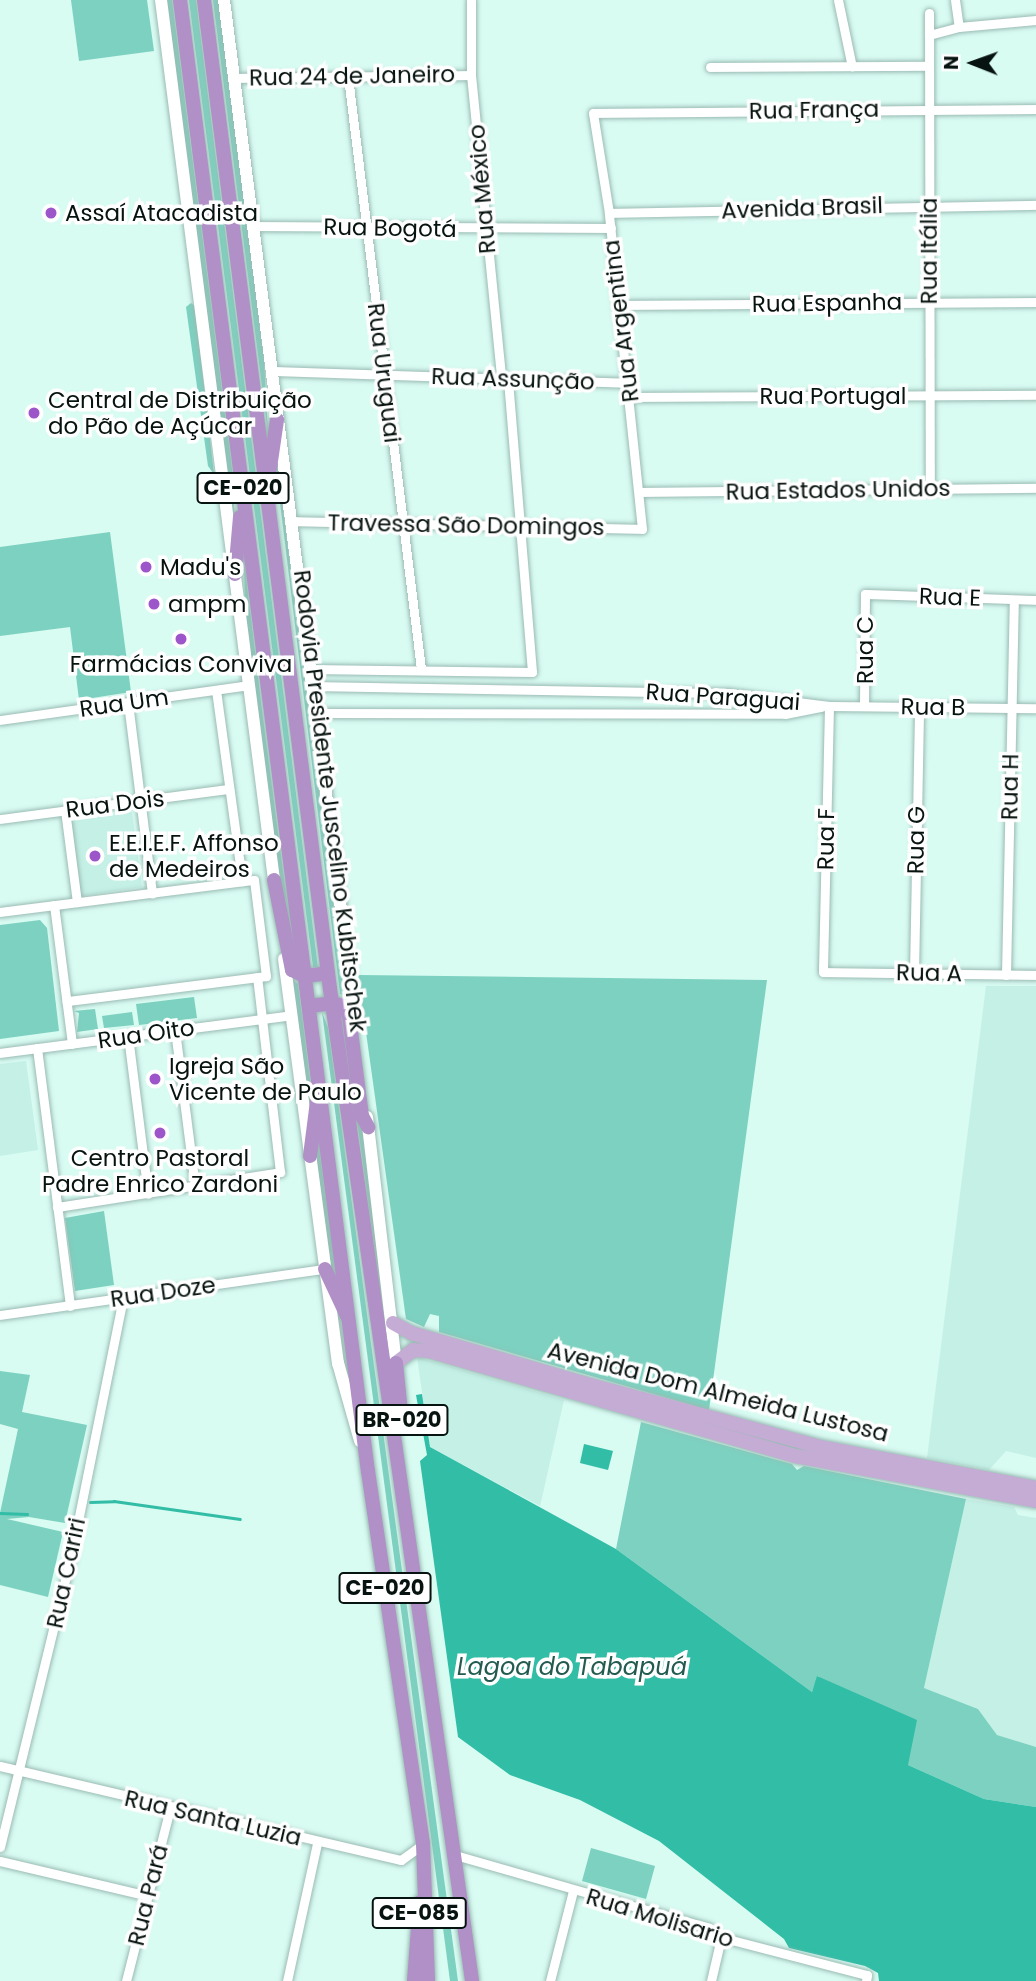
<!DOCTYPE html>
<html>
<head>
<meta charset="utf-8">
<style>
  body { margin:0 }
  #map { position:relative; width:1036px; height:1981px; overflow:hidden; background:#d8fbf2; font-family:Poppins,sans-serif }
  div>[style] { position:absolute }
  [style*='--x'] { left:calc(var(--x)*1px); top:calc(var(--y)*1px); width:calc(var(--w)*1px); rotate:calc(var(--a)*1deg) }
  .built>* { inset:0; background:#c4f0e6 }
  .green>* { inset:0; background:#7dd1c0 }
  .water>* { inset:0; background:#31bda6 }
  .stream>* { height:2.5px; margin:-1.25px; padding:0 1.25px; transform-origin:1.25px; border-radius:1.25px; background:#31bda6 }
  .roads { filter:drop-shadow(0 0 2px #9abbb3) drop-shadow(0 0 2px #9abbb3) }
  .minor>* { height:9px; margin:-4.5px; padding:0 4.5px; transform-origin:4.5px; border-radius:4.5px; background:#fff }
  .secondary>* { height:12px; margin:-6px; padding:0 6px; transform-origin:6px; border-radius:6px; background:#fff }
  .primary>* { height:14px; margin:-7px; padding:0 7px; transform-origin:7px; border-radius:7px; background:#c4acd5 }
  .trunk>* { height:14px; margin:-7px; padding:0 7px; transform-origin:7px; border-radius:7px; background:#b090c7 }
  .dots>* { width:19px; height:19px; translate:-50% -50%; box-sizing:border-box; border:4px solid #fff; border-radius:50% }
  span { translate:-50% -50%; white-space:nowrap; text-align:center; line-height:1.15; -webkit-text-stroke:7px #fff; paint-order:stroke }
  .shield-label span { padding:2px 5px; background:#fff; border:2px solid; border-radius:5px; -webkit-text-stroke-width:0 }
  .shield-label { font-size:21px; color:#071310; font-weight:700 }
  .street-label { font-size:23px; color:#071310 }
  .poi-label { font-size:23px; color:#071310 }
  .left { translate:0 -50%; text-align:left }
  .water-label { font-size:24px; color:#245b50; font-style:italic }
  .north { position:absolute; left:938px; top:28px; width:70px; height:70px; -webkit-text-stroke:5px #fff; paint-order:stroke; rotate:271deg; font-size:19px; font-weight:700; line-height:28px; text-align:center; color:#071310 }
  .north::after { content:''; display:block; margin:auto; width:24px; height:32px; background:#071310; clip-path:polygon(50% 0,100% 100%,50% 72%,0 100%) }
</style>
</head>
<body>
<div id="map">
  <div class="built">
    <div style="clip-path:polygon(132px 812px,142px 887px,80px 896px,71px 821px)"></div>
    <div style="clip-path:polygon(986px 986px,1036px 986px,1036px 1458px,1006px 1451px,989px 1470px,927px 1458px)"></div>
    <div style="clip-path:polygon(26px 1061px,38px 1150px,0 1156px,0 1064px)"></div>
    <div style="clip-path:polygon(417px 1357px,564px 1400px,540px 1506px,430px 1447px)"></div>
    <div style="clip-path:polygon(966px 1499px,1014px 1507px,1018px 1515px,1036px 1518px,1036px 1747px,997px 1735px,978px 1709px,924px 1688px)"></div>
  </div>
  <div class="green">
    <div style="clip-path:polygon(71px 0,147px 0,154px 51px,79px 61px)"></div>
    <div style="clip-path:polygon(166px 0,172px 0,233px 476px,234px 519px)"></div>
    <div style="clip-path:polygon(189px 0,196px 0,318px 968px,313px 967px)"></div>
    <div style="clip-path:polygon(213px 0,219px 0,264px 359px,268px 434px)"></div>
    <div style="clip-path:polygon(191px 303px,195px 306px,214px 474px,208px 466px,186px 307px)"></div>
    <div style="clip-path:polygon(275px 461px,277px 462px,345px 996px,340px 994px,331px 920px)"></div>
    <div style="clip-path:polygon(110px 532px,131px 692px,79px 700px,70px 627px,0 636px,0 547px)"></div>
    <div style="clip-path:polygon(244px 559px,261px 702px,295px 963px,286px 901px,281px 894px,245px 608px)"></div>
    <div style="clip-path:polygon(40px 920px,47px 928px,59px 1031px,0 1039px,0 925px)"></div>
    <div style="clip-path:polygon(358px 975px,767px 980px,709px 1410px,439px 1332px,439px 1316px,430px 1314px,424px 1327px,406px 1319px)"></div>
    <div style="clip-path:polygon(292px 980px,298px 984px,313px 1103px,311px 1118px)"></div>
    <div style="clip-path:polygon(194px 997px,197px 1018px,139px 1025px,136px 1004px)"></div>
    <div style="clip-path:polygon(95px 1009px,98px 1029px,77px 1032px,79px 1013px,74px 1011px)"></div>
    <div style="clip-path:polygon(132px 1012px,134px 1025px,104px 1028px,102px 1016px)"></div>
    <div style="clip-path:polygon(322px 1012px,328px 1028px,458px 1981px,450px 1981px)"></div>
    <div style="clip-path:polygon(343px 1018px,365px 1144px,384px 1309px,381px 1296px)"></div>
    <div style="clip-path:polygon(317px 1134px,338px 1283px,332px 1272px,315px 1151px)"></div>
    <div style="clip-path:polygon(104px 1211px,114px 1285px,75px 1291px,65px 1218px)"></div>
    <div style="clip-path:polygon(0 1371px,30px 1375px,22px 1412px,87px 1425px,65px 1523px,29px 1517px,7px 1519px,63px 1532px,48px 1597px,0 1585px,0 1513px,18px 1429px,0 1424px)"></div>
    <div style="clip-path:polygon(641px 1422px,792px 1464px,797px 1470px,804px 1466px,966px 1499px,924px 1688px,978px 1709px,997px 1735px,1036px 1747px,1036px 1807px,984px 1799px,908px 1765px,818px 1676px,812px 1692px,616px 1549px)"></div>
    <div style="clip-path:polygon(591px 1848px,655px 1866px,646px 1899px,582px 1881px)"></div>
  </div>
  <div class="water">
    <div style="clip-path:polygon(422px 1394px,430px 1447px,616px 1549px,812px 1692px,817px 1676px,917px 1720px,908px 1765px,984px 1799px,1036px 1807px,1036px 1981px,879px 1981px,878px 1973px,865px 1966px,789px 1948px,784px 1939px,659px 1841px,580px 1800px,510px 1775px,458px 1737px,420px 1461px,427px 1455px,416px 1395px)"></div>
    <div style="clip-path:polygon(584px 1444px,613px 1451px,608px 1470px,580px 1463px)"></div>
  </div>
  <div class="stream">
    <div style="--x:90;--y:1502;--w:24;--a:-2"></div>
    <div style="--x:114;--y:1501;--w:127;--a:8.1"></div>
    <div style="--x:0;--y:1513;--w:27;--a:2"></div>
  </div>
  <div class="roads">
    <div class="minor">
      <div style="--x:471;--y:0;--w:75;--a:90"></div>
      <div style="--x:471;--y:75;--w:303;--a:84.3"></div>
      <div style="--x:838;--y:0;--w:68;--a:78.2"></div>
      <div style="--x:955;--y:0;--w:27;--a:82"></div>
      <div style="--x:929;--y:13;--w:475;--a:89.9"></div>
      <div style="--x:929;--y:35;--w:31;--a:-15"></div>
      <div style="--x:959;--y:27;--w:77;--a:-5.2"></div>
      <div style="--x:710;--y:67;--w:219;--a:-0.3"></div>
      <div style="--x:348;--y:77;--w:596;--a:82.97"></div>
      <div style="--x:234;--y:78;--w:237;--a:-0.7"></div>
      <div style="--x:609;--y:213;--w:427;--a:-1.1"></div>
      <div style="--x:252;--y:226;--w:359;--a:0.3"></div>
      <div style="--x:619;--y:305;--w:417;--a:-0.4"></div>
      <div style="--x:271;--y:371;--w:358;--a:1.9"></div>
      <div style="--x:630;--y:397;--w:406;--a:-0.3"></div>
      <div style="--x:640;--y:492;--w:396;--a:-0.6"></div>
      <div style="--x:290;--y:521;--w:352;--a:1.3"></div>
      <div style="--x:642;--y:529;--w:318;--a:-96"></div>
      <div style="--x:609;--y:213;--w:101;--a:-99.1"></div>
      <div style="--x:593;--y:113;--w:443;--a:-0.5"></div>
      <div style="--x:309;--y:669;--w:223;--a:0.8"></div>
      <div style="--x:532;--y:672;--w:292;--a:-94.7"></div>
      <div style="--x:311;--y:686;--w:417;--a:1"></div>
      <div style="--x:728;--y:693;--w:102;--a:7.3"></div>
      <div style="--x:829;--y:706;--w:207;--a:0.6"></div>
      <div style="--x:216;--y:690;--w:193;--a:82.2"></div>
      <div style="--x:128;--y:703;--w:192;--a:82.8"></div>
      <div style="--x:864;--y:705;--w:111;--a:-89.5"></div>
      <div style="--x:865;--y:594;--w:171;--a:2"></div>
      <div style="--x:829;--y:706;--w:266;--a:91.3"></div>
      <div style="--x:823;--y:972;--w:213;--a:0.8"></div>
      <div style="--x:314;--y:713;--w:471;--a:0.1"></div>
      <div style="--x:785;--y:714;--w:37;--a:-11"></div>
      <div style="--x:0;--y:720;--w:251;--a:-8"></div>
      <div style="--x:65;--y:810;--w:93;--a:82.6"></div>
      <div style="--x:0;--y:819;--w:231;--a:-7.5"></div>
      <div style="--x:54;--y:905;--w:140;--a:82.6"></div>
      <div style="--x:0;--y:912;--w:256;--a:-7.2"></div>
      <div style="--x:254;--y:880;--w:97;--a:82.9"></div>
      <div style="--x:266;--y:976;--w:201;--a:172.8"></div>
      <div style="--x:914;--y:973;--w:266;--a:-88.9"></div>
      <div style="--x:1006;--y:975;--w:375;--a:-88.8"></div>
      <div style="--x:175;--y:1030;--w:158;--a:82.7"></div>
      <div style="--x:128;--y:1036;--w:159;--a:82.8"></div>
      <div style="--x:37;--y:1048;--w:260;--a:82.7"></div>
      <div style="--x:0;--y:1053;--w:293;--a:-7.4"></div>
      <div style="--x:57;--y:1207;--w:226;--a:-8.9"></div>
      <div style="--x:280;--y:1172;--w:196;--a:-96.7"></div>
      <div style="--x:0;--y:1315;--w:328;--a:-8.1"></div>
      <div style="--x:0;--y:1766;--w:412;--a:13.2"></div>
      <div style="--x:401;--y:1860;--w:27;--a:-36"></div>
      <div style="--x:0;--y:1847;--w:305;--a:-76.3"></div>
      <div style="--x:72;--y:1551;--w:258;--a:-78.6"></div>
      <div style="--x:455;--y:1855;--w:264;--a:16"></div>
      <div style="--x:709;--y:1928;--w:11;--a:49"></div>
      <div style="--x:716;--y:1936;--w:156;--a:14.5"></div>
      <div style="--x:867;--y:1975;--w:6;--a:99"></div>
      <div style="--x:0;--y:1861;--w:152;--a:13.3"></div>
      <div style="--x:126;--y:1981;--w:178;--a:-75.7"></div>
      <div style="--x:287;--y:1981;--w:141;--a:-77.7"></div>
      <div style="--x:550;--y:1981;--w:93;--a:-75.7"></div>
      <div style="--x:711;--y:1981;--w:36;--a:-77"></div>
      <div style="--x:719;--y:1946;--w:10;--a:-107"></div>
    </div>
    <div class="secondary">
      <div style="--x:161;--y:0;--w:895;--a:82.68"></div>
      <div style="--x:224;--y:0;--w:1034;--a:82.67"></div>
      <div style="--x:284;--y:959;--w:408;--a:82.4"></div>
      <div style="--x:338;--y:1363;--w:81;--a:74.2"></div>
      <div style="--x:367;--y:1117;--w:248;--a:83.3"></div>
    </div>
    <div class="primary">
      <div style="--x:393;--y:1323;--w:21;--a:29"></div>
      <div style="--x:411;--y:1333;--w:179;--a:16.2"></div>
      <div style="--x:583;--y:1383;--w:245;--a:15.1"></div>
      <div style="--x:820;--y:1447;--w:220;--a:10.7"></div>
      <div style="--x:396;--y:1363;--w:21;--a:-37"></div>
      <div style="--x:413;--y:1350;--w:16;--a:4"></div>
      <div style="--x:429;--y:1351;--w:382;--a:16"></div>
      <div style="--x:796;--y:1456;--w:244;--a:10.6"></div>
    </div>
    <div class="trunk">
      <div style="--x:180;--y:0;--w:1483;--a:82.72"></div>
      <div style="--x:368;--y:1471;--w:377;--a:81.6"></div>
      <div style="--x:423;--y:1844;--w:137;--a:87.9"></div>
      <div style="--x:204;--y:0;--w:997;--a:82.74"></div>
      <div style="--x:330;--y:989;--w:1002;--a:81.85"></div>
      <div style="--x:270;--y:468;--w:49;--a:-81.7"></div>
      <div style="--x:235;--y:574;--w:57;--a:-85"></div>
      <div style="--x:274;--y:880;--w:92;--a:78.7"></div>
      <div style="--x:292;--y:970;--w:14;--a:25"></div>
      <div style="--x:305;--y:976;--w:23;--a:-7"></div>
      <div style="--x:309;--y:1006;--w:23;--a:-7"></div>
      <div style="--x:332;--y:1003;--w:11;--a:15"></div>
      <div style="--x:343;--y:1006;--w:12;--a:59"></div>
      <div style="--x:349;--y:1016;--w:101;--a:82.6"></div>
      <div style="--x:362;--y:1116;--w:13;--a:61"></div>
      <div style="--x:310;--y:1156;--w:55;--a:-82.7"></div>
      <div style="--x:325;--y:1269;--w:52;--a:64.9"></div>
      <div style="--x:396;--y:1363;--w:60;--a:84.3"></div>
      <div style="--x:414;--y:1981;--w:79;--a:-85.7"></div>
    </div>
  </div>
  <div class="dots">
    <div style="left:51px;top:213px;background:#9c56ca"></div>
    <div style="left:34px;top:413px;background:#9c56ca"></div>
    <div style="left:146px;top:567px;background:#9c56ca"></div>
    <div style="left:154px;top:604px;background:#9c56ca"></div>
    <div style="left:181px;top:639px;background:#9c56ca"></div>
    <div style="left:95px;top:856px;background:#9c56ca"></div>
    <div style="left:155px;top:1079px;background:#9c56ca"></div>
    <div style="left:160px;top:1133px;background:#9c56ca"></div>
  </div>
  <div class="shield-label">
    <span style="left:243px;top:488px">CE-020</span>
    <span style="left:402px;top:1420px">BR-020</span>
    <span style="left:385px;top:1588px">CE-020</span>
    <span style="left:419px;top:1913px">CE-085</span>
  </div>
  <div class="street-label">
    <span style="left:352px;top:76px;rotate:-1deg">Rua 24 de Janeiro</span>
    <span style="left:814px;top:110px;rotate:-1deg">Rua França</span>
    <span style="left:482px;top:189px;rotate:-95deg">Rua México</span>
    <span style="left:802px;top:208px;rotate:-2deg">Avenida Brasil</span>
    <span style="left:390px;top:228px;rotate:1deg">Rua Bogotá</span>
    <span style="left:929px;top:251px;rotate:-90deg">Rua Itália</span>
    <span style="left:827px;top:303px;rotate:-1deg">Rua Espanha</span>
    <span style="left:621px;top:321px;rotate:-97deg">Rua Argentina</span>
    <span style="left:384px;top:373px;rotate:83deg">Rua Uruguai</span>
    <span style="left:513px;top:379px;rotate:2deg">Rua Assunção</span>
    <span style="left:833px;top:396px">Rua Portugal</span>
    <span style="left:838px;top:490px;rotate:-1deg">Rua Estados Unidos</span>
    <span style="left:466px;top:525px;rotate:1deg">Travessa São Domingos</span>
    <span style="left:950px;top:597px;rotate:2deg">Rua E</span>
    <span style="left:865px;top:650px;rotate:-90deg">Rua C</span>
    <span style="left:723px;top:697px;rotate:4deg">Rua Paraguai</span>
    <span style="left:124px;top:703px;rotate:-8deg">Rua Um</span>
    <span style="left:933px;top:707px;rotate:1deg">Rua B</span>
    <span style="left:1010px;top:787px;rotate:-89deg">Rua H</span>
    <span style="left:330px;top:801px;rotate:83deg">Rodovia Presidente Juscelino Kubitschek</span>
    <span style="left:115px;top:804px;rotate:-7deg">Rua Dois</span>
    <span style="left:826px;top:839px;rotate:-89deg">Rua F</span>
    <span style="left:916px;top:840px;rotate:-89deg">Rua G</span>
    <span style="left:929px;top:973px;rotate:1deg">Rua A</span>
    <span style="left:146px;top:1034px;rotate:-8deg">Rua Oito</span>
    <span style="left:163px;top:1292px;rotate:-8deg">Rua Doze</span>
    <span style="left:718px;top:1392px;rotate:14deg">Avenida Dom Almeida Lustosa</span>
    <span style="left:66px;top:1573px;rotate:-78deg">Rua Cariri</span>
    <span style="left:213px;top:1818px;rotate:13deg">Rua Santa Luzia</span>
    <span style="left:148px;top:1895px;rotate:-76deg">Rua Pará</span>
    <span style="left:660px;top:1918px;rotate:17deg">Rua Molisario</span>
  </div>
  <div class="poi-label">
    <span class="left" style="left:65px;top:213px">Assaí Atacadista</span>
    <span class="left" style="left:48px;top:413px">Central de Distribuição<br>do Pão de Açúcar</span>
    <span class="left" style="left:160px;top:567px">Madu's</span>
    <span class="left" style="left:168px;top:604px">ampm</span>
    <span style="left:181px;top:664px">Farmácias Conviva</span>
    <span class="left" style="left:109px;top:856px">E.E.I.E.F. Affonso<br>de Medeiros</span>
    <span class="left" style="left:169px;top:1079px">Igreja São<br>Vicente de Paulo</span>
    <span style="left:160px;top:1171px">Centro Pastoral<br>Padre Enrico Zardoni</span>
  </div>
  <div class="water-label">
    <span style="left:572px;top:1667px">Lagoa do Tabapuá</span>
  </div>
  <div class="north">N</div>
</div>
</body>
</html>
